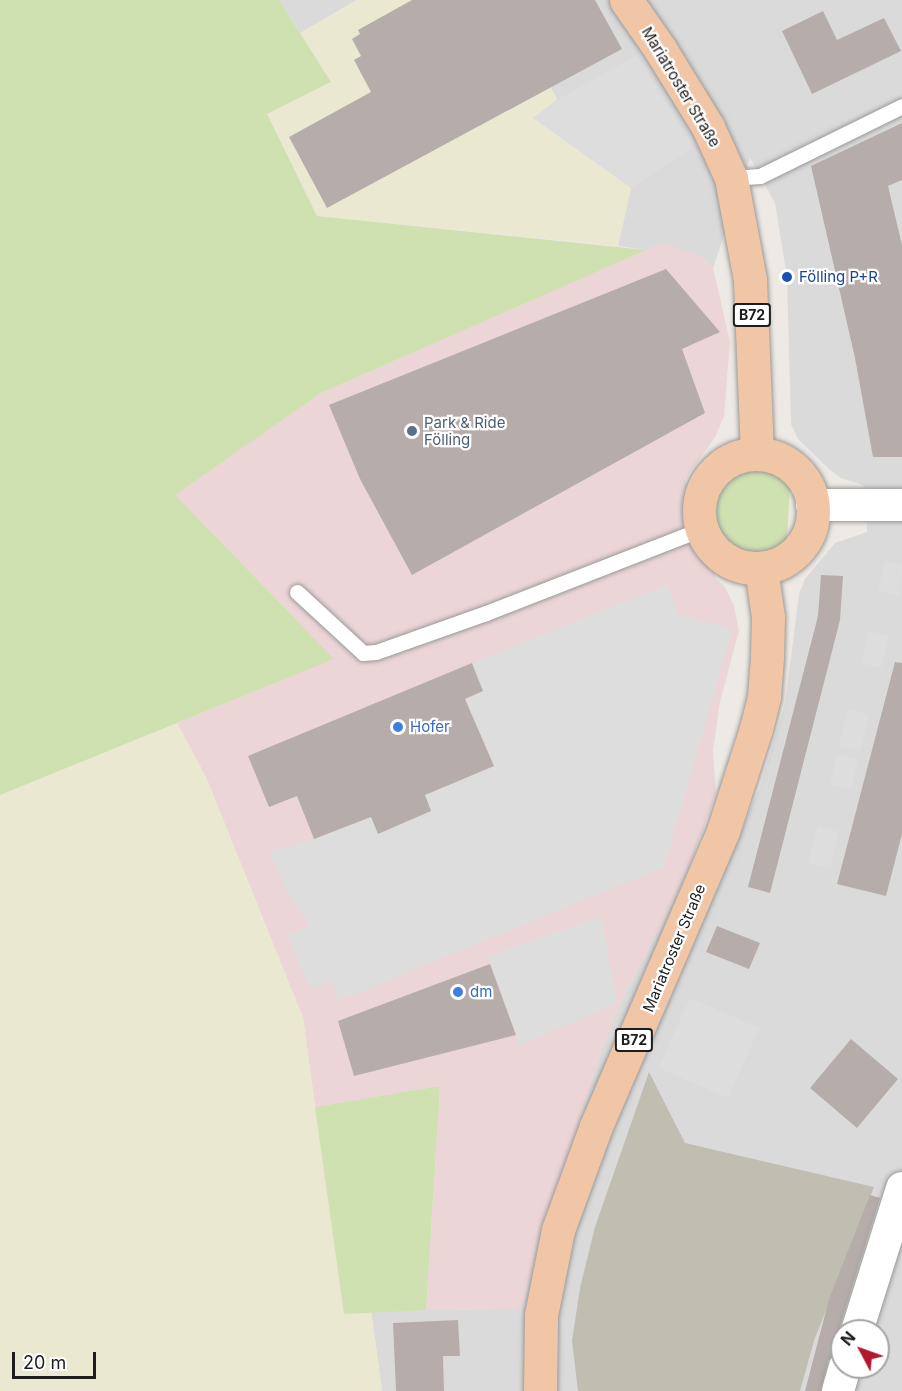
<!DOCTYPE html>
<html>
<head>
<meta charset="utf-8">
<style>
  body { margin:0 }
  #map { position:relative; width:902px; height:1391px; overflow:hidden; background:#ede9e4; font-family:Inter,sans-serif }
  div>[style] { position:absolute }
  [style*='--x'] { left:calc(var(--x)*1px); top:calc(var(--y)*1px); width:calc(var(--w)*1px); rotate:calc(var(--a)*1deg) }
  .residential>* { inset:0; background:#dbdada }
  .commercial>* { inset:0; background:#ecd5d7 }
  .construction>* { inset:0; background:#c0beb1 }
  .farmland>* { inset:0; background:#eae8d1 }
  .grass>* { inset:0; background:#cfe1b0 }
  .parking>* { inset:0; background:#ddd }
  .building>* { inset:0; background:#b6adaa }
  .roads { filter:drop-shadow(0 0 2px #9a9a9a) drop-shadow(0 0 2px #9a9a9a) }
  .service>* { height:15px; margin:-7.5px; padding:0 7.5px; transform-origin:7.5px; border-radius:7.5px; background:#fff }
  .minor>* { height:32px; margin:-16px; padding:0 16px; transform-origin:16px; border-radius:16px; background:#fff }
  .primary>* { height:33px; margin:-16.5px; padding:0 16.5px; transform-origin:16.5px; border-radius:16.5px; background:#f0c6a6 }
  .primary>.ring { margin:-16.5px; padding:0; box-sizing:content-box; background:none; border:33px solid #f0c6a6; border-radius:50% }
  .dots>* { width:16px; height:16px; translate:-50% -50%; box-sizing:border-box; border:3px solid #fff; border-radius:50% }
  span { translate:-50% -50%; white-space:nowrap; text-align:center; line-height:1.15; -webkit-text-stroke:4.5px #fff; paint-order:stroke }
  .shield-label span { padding:2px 4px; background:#fff; border:2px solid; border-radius:4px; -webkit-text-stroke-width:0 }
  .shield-label { font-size:14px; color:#1d1d1d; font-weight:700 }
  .street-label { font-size:15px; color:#1d1d1d }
  .transit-label { font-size:15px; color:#164399 }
  .left { translate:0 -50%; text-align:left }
  .service-label { font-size:15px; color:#4e5e75 }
  .shop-label { font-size:15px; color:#366cbe }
  .north { position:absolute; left:830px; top:1319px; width:60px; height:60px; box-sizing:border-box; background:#fff; border:2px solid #a5a5a5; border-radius:50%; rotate:311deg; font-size:16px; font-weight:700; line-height:24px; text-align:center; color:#1d1d1d }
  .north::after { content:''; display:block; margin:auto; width:21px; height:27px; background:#b2182d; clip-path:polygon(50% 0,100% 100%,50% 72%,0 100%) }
  .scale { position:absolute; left:12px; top:1352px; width:84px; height:27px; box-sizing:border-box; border:3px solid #1d1d1d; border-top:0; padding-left:8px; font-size:18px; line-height:21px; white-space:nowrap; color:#1d1d1d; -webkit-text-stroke:4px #fff; paint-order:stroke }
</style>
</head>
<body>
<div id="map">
  <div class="residential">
    <div style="clip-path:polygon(279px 0,357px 0,300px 33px)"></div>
    <div style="clip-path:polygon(evenodd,546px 0,902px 0,902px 1391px,382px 1391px,371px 1310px,521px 1309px,580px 1114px,603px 1045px,624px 995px,677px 895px,709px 907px,760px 787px,785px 704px,799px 594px,805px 579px,835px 543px,867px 532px,866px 492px,863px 485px,841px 478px,829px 469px,798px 439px,791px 424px,787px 277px,775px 203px,750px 158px,713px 268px,701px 257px,662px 243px,646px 250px,618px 246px,631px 188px,533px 118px,557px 99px,521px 32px,546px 0,842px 1331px,878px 1331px,878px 1367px,842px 1367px,842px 1331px)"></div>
  </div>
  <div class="commercial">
    <div style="clip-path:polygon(662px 242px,701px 257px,713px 268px,730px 342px,724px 416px,715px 437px,685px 479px,716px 579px,725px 587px,734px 606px,739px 631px,720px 701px,713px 751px,716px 794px,683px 884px,624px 995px,603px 1045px,521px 1309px,426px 1310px,440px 1086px,315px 1107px,303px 1018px,206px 777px,177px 723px,333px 659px,174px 495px,321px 393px)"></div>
  </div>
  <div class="construction">
    <div style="clip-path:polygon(649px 1072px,685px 1143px,874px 1187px,814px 1341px,800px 1391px,578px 1391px,572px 1341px,580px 1288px,595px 1227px)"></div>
  </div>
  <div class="farmland">
    <div style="clip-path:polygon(357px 0,546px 0,521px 32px,557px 100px,533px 118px,631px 188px,618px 246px,317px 216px,267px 114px,331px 83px,300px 33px)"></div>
    <div style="clip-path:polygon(177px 723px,206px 777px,303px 1018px,344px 1313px,371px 1310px,382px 1391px,0 1391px,0 795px)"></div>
  </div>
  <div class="grass">
    <div style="clip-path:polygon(0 0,279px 0,331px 82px,267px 114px,317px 216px,646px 250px,321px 393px,175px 495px,334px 659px,0 795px)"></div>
    <div style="clip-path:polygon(758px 467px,771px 470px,790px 485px,787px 539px,778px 547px,753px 554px,728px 546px,719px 535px,713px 522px,711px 508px,714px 494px,732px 473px,744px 468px)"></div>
    <div style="clip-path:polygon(440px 1086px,426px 1310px,344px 1314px,315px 1107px)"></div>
  </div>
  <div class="parking">
    <div style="clip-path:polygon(637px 55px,694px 147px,631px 188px,533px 118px,557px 100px)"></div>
    <div style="clip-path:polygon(885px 561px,902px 565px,899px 596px,878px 591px)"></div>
    <div style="clip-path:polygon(668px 584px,677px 614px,732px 629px,664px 867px,338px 1001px,332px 981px,310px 989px,287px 935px,310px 927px,286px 889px,269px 852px,314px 839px,371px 817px,379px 834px,431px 811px,425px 795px,494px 766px,465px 698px,472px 663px)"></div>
    <div style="clip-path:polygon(869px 631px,889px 636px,881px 668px,861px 663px)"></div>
    <div style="clip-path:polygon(848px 709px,869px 715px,860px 751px,839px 746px)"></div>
    <div style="clip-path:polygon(837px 754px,858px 759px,851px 790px,830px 784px)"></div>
    <div style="clip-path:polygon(818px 826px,839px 832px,830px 868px,808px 863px)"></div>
    <div style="clip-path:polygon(601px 916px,617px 1003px,517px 1046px,516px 1034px,488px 956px)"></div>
    <div style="clip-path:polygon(690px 998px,759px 1028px,728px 1098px,659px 1068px)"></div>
  </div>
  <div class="building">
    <div style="clip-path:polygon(412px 0,595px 0,622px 49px,327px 208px,289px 137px,371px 92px,354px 60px,361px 56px,352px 39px,360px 34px,358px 30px)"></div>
    <div style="clip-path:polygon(823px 11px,837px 40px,884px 18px,901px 51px,812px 94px,782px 31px)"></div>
    <div style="clip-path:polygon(902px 123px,902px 180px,888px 186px,902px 245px,902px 457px,873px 457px,855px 358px,811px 166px)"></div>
    <div style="clip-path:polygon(666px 269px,720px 332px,682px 349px,705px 413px,412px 575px,360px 479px,329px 405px)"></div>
    <div style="clip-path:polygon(821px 575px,843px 576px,840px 620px,770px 893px,748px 887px,818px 616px)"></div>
    <div style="clip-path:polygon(895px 662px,902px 663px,902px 834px,886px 896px,837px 884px)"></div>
    <div style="clip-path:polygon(472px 663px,483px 691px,465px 699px,494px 766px,425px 795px,431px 811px,378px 834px,371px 817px,314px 839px,297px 796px,269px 807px,248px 756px)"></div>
    <div style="clip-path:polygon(717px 926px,760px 943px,749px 969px,706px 952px)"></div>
    <div style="clip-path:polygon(490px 964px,516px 1035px,354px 1076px,338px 1021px)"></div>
    <div style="clip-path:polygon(851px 1039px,898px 1079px,857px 1128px,810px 1088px)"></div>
    <div style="clip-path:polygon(870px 1195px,880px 1198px,840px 1326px,842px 1341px,840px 1350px,828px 1361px,821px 1391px,805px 1391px,829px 1299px)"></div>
    <div style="clip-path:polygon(458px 1320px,460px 1356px,443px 1356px,444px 1391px,396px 1391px,393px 1323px)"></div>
  </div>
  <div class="roads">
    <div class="service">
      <div style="--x:731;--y:178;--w:29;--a:-4"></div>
      <div style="--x:760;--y:176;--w:158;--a:-26.2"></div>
      <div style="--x:297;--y:592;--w:90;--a:42.7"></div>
      <div style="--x:363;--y:653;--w:13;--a:-4"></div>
      <div style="--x:376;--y:652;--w:117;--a:-19.5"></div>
      <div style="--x:486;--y:613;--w:231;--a:-21.3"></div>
    </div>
    <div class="minor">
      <div style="--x:812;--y:505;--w:90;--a:0"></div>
      <div style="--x:857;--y:1331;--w:150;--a:-72.5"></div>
      <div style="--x:838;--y:1391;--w:25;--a:-74"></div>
    </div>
    <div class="primary">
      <div style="--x:626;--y:0;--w:60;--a:55.2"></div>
      <div style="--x:660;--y:49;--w:92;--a:58.4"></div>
      <div style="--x:708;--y:127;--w:56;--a:65.7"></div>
      <div style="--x:731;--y:178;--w:104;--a:79.4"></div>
      <div style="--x:750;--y:280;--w:174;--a:87.7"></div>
      <div class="ring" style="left:699px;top:454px;width:81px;height:81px"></div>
      <div style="--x:540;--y:1391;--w:76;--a:-89.2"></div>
      <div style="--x:541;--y:1315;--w:87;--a:-78.7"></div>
      <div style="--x:558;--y:1230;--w:111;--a:-69.9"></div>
      <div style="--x:596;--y:1126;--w:321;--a:-66.7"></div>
      <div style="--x:723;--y:831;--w:107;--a:-72.1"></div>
      <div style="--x:756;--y:729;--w:33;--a:-76"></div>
      <div style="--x:764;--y:697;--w:40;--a:-85.7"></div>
      <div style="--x:767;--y:657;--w:40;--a:-88.6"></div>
      <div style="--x:768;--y:617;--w:49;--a:-98.1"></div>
    </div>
  </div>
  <div class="dots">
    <div style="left:787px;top:277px;background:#1a4fb4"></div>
    <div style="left:412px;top:431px;background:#5c6f8a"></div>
    <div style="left:398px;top:727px;background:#3f7fe0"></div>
    <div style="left:458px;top:992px;background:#3f7fe0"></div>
  </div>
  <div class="shield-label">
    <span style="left:752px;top:315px">B72</span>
    <span style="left:634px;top:1040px">B72</span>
  </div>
  <div class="street-label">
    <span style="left:681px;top:87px;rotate:59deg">Mariatroster Straße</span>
    <span style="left:674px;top:948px;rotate:-67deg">Mariatroster Straße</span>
  </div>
  <div class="transit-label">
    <span class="left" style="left:799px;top:277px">Fölling P+R</span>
  </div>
  <div class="service-label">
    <span class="left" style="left:424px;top:431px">Park &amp; Ride<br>Fölling</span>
  </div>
  <div class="shop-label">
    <span class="left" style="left:410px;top:727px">Hofer</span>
    <span class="left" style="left:470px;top:992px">dm</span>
  </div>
  <div class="north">N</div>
  <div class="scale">20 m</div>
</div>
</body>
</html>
